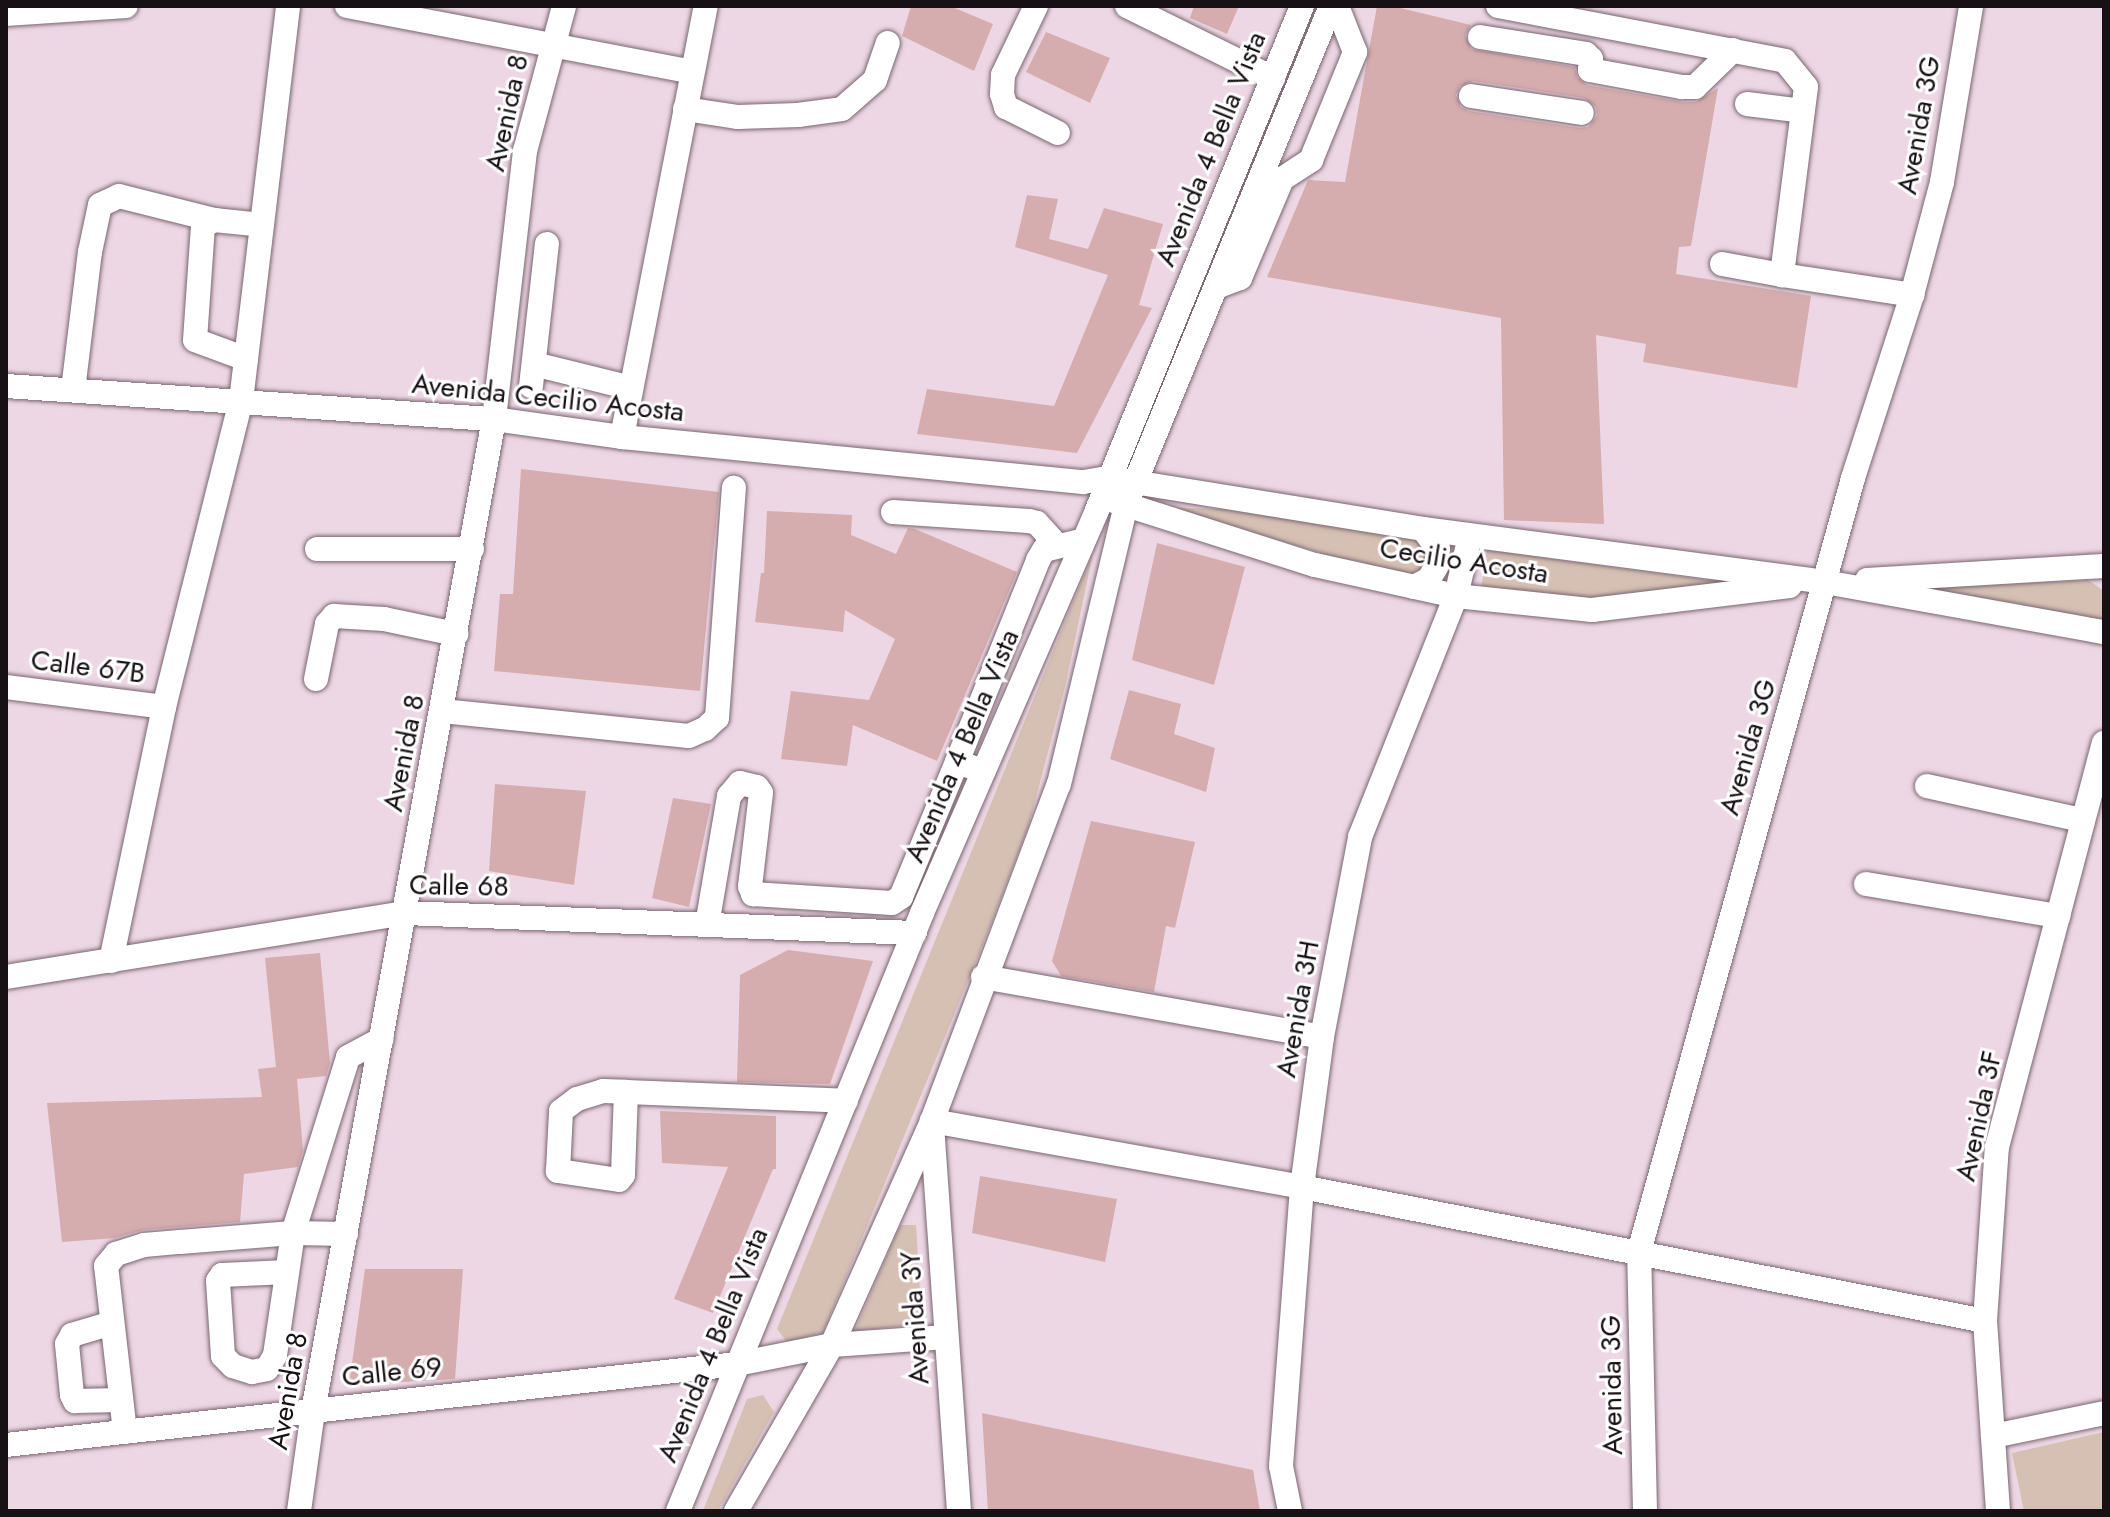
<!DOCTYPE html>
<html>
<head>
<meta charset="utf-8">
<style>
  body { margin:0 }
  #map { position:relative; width:2110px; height:1517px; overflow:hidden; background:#edd7e4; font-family:Jost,sans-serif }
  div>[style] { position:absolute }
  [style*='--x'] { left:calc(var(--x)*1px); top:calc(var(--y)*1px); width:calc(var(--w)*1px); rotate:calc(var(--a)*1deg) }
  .green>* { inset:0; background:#d6c0b3 }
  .building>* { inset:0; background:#d6adae }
  .roads { filter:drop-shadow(0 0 2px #796671) drop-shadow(0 0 2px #796671) }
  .minor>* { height:24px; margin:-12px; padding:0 12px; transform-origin:12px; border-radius:12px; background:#fff }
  span { translate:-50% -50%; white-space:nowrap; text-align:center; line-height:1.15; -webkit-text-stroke:6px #fff; paint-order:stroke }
  .street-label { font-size:28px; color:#171015 }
  .frame { position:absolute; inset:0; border:8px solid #171015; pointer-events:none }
</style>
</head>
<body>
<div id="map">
  <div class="green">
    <div style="clip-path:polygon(1170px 508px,1233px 509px,1416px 536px,1431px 553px,1427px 568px,1412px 580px)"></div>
    <div style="clip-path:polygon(1487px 550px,1736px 584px,1592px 602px,1481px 590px)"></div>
    <div style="clip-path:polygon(1093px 553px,1065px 687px,1028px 828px,982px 947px,823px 1333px,787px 1342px,777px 1329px)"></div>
    <div style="clip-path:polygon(2088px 580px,2104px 591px,2104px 621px,1900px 589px)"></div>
    <div style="clip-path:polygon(900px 1225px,916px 1225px,922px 1324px,855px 1331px)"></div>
    <div style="clip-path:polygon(763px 1395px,774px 1412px,718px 1511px,703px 1511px,747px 1399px)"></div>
    <div style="clip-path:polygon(2104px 1432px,2104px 1511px,2024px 1511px,2012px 1453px)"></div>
  </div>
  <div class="building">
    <div style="clip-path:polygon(911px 6px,950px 6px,993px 24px,974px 71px,902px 36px)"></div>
    <div style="clip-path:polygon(1194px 6px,1239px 6px,1227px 34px,1190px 18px)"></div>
    <div style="clip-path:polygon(evenodd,1377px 6px,1392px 6px,1471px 25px,1465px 35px,1471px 49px,1575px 67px,1577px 77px,1587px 85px,1682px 102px,1696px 102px,1718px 88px,1691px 246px,1679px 247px,1676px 274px,1811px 296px,1797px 388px,1643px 362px,1646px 344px,1596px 335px,1604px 524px,1504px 520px,1501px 318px,1267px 277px,1308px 180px,1345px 182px,1377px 6px,1473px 81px,1584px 98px,1596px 107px,1597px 116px,1588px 127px,1580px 128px,1469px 111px,1461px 107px,1456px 95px,1460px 86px,1473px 81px)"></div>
    <div style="clip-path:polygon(1046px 32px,1110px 58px,1090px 103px,1026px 72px)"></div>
    <div style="clip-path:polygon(1027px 195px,1058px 199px,1049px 239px,1088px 249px,1104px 208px,1163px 224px,1139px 305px,1152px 308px,1077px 453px,917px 434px,927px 389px,1054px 406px,1108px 275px,1015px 247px)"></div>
    <div style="clip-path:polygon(521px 469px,719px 492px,700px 691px,494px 671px,500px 594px,513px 594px)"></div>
    <div style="clip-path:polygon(767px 511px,852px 515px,851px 535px,896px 554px,908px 528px,915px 529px,1017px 572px,937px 761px,853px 725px,847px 766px,781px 759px,791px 691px,869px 700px,895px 639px,845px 610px,843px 632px,755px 622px,761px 573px,764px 573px)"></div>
    <div style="clip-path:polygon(1157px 543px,1245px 567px,1214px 685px,1132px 660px)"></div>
    <div style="clip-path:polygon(1129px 690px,1181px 704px,1174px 734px,1215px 748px,1206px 792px,1110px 759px)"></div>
    <div style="clip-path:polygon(495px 784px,586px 791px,574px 885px,489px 871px)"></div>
    <div style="clip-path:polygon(673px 798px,711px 804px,689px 907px,652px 898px)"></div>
    <div style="clip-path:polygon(1091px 821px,1195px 842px,1175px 928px,1166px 926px,1154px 992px,1061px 976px,1052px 961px)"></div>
    <div style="clip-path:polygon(788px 950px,873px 961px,830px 1084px,737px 1082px,740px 975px)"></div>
    <div style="clip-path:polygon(320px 953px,330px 1063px,326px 1076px,297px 1079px,303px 1150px,298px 1167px,244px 1174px,240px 1222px,143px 1230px,115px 1238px,62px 1242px,47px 1103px,262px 1097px,258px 1069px,276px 1067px,265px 958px)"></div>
    <div style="clip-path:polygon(660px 1111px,776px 1116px,776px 1169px,773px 1169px,713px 1313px,674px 1299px,728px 1167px,662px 1163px)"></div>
    <div style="clip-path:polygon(980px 1176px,1117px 1199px,1105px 1262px,972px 1233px)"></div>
    <div style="clip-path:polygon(365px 1269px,463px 1269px,455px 1379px,349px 1385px)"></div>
    <div style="clip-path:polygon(982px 1413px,1253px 1470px,1260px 1511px,988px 1511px)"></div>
  </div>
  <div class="roads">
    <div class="minor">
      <div style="--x:347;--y:6;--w:351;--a:10.8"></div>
      <div style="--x:1036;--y:6;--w:76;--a:115.6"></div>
      <div style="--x:1003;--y:75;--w:19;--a:93"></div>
      <div style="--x:1002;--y:94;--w:14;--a:73"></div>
      <div style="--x:1006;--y:107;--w:58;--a:26.6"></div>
      <div style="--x:1127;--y:6;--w:163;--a:26.3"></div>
      <div style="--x:1498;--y:6;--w:292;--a:10.8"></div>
      <div style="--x:1785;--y:61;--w:33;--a:51"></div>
      <div style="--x:1806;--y:87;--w:190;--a:97.3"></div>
      <div style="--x:1782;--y:275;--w:132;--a:8.7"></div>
      <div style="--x:6;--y:14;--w:120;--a:-3.8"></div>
      <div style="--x:1480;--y:37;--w:107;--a:9.1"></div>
      <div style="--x:1586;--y:54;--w:7;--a:45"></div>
      <div style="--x:1591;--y:59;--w:11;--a:95"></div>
      <div style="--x:1590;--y:70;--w:94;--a:10.5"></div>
      <div style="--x:1682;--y:87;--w:13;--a:0"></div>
      <div style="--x:1695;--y:87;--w:53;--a:-44.2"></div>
      <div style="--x:1471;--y:96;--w:112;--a:8.7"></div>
      <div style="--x:1747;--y:104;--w:56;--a:7.1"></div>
      <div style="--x:685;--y:109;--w:54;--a:8.6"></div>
      <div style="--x:738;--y:117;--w:60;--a:-1.9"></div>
      <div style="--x:798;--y:115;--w:44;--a:-7.8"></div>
      <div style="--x:842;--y:109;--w:44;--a:-41.3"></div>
      <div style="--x:875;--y:80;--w:39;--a:-71"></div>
      <div style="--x:1722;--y:264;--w:61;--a:10.4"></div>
      <div style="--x:1216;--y:287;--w:26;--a:-21"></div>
      <div style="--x:1240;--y:278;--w:108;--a:-67"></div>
      <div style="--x:1282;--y:179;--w:35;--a:-33"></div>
      <div style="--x:1311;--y:160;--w:117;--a:-67.8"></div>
      <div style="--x:1355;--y:52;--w:49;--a:-111.4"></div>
      <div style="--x:246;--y:359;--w:54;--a:-159.6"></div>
      <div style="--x:195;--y:340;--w:114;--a:-86"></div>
      <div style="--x:203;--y:226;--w:13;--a:-29"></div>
      <div style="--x:214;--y:220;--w:48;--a:5.9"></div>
      <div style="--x:534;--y:364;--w:100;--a:13.9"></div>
      <div style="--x:6;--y:386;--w:489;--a:3.9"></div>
      <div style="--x:494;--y:419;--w:129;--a:8"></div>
      <div style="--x:622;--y:437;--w:463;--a:5.6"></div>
      <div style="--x:1083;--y:482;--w:26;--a:-9"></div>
      <div style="--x:1109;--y:478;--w:318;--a:9.2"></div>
      <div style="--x:1423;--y:529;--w:405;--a:7.5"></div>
      <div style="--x:1825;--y:582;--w:283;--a:10.2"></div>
      <div style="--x:531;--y:386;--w:143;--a:-83.6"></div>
      <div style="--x:73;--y:390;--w:139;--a:-83"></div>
      <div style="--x:90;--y:252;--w:48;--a:-78"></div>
      <div style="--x:100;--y:205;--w:21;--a:-25"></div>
      <div style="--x:119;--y:196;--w:98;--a:14.2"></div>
      <div style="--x:622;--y:437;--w:439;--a:-79"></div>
      <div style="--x:1111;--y:500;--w:214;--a:17.7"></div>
      <div style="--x:1315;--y:565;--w:144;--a:12.4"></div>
      <div style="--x:1456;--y:596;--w:137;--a:5.9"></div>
      <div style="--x:1592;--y:610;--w:199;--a:-6.9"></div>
      <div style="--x:893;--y:512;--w:136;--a:3.8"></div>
      <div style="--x:1029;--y:521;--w:8;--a:14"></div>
      <div style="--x:1037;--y:523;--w:30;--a:48"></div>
      <div style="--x:317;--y:549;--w:155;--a:0"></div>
      <div style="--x:1867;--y:580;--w:237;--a:-3.4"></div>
      <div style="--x:1414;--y:587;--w:17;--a:-28"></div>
      <div style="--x:1429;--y:579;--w:14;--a:-60"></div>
      <div style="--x:1436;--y:567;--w:18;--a:-84"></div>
      <div style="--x:1438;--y:549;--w:25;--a:-127"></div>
      <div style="--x:316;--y:679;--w:56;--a:-78.7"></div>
      <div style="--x:327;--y:624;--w:11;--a:-49"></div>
      <div style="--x:334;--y:616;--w:50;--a:3.4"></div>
      <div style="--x:384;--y:619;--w:74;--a:11.8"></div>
      <div style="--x:6;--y:687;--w:159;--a:7.2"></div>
      <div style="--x:442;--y:711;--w:248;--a:5.8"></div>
      <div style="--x:689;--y:736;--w:17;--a:-24"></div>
      <div style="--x:705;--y:729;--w:16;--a:-43"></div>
      <div style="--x:717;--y:718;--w:231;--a:-85.8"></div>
      <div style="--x:957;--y:762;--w:218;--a:-68.1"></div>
      <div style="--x:1038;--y:560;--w:12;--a:-59"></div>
      <div style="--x:1044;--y:550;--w:41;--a:-14"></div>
      <div style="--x:1927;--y:786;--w:159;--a:12.4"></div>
      <div style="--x:1866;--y:884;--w:195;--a:9.5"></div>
      <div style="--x:707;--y:925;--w:131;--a:-80.3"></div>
      <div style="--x:729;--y:796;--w:17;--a:-50"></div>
      <div style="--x:740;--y:783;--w:17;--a:13"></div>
      <div style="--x:757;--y:787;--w:7;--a:56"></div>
      <div style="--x:761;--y:793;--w:94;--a:96.7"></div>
      <div style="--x:750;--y:886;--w:9;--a:69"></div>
      <div style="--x:753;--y:894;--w:139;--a:3.7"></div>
      <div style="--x:892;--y:903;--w:11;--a:-34"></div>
      <div style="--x:901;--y:897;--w:146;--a:-67.5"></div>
      <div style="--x:957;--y:762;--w:28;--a:19"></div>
      <div style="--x:111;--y:961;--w:259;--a:-78.2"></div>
      <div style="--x:164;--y:707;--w:316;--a:-75.9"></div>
      <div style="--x:241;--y:401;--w:398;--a:-83.2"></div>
      <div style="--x:6;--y:977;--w:404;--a:-9.1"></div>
      <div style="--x:405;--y:913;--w:510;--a:2.25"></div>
      <div style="--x:983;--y:977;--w:344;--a:10"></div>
      <div style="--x:626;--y:1092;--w:83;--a:92.1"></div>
      <div style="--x:623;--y:1175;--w:6;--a:129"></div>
      <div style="--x:619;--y:1180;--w:62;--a:-171.6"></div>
      <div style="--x:558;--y:1171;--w:60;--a:-87.1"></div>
      <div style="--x:561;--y:1111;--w:20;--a:-37"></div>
      <div style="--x:577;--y:1099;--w:27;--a:-17"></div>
      <div style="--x:603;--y:1091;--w:23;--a:2"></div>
      <div style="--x:626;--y:1092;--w:220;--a:2.3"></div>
      <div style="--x:287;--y:1272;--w:65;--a:177.4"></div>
      <div style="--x:222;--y:1275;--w:7;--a:124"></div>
      <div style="--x:218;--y:1281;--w:75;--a:86.2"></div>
      <div style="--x:223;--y:1356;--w:14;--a:45"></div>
      <div style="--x:233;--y:1366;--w:20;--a:18"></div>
      <div style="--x:252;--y:1372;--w:15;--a:-11"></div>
      <div style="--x:267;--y:1369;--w:16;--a:-60"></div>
      <div style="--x:275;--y:1355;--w:123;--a:-81.6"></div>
      <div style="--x:293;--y:1233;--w:184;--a:-72.6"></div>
      <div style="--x:348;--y:1057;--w:38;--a:-28"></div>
      <div style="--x:112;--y:1323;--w:42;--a:163.3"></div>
      <div style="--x:72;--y:1335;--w:10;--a:119"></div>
      <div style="--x:67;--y:1344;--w:51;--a:84.4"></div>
      <div style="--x:72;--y:1395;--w:7;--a:63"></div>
      <div style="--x:75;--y:1401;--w:46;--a:-1.2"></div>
      <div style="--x:125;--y:1432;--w:167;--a:-96.5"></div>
      <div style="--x:106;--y:1266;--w:16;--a:-50"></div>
      <div style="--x:116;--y:1254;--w:29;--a:-18"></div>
      <div style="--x:144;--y:1245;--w:36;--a:-5"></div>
      <div style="--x:180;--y:1242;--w:113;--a:-4.6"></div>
      <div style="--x:293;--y:1233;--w:53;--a:1.1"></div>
      <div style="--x:1993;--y:1436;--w:113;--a:-11.7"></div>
      <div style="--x:6;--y:1445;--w:735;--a:-6.32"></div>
      <div style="--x:737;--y:1364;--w:97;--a:-11.3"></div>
      <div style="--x:832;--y:1345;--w:114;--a:-4"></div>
      <div style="--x:299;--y:1511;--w:101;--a:-82"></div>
      <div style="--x:313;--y:1411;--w:1008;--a:-79.66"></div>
      <div style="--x:494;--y:419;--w:270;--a:-83.4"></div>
      <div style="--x:525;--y:151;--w:150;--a:-74.9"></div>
      <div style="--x:678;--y:1511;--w:646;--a:-67.8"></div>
      <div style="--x:922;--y:913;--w:439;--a:-66.5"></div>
      <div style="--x:1097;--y:510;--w:544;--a:-67.87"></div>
      <div style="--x:736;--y:1511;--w:192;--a:-60"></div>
      <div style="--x:832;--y:1345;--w:245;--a:-65.9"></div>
      <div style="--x:932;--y:1121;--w:360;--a:-69.4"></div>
      <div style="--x:1059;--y:784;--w:287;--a:-76.5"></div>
      <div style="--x:1126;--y:505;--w:539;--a:-67.67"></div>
      <div style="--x:959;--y:1511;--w:391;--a:-94"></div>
      <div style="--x:932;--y:1121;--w:376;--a:10.1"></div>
      <div style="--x:1302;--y:1187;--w:696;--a:11.1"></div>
      <div style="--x:1290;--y:1511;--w:46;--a:-101.3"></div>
      <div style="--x:1281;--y:1466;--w:280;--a:-85.7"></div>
      <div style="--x:1302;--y:1187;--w:151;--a:-82.4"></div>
      <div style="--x:1322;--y:1037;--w:204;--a:-79.2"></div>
      <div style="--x:1360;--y:837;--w:259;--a:-68.3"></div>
      <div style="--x:1456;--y:596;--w:62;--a:-76.9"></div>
      <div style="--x:1645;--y:1511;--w:259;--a:-91.3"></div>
      <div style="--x:1639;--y:1252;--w:803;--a:-74.54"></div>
      <div style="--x:1853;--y:478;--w:192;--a:-72.1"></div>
      <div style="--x:1912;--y:295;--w:117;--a:-75.1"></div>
      <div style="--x:1942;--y:182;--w:178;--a:-80.6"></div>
      <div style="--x:1998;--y:1511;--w:190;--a:-93.9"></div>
      <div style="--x:1985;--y:1321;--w:174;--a:-86.1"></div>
      <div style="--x:1997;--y:1147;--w:418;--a:-75.2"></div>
    </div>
  </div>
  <div class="street-label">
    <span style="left:507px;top:113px;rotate:-78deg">Avenida 8</span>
    <span style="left:1919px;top:125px;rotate:-80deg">Avenida 3G</span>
    <span style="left:1211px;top:149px;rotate:-68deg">Avenida 4 Bella Vista</span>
    <span style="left:548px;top:398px;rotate:6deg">Avenida Cecilio Acosta</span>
    <span style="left:1464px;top:561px;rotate:9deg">Cecilio Acosta</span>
    <span style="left:88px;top:667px;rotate:7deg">Calle 67B</span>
    <span style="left:962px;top:746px;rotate:-67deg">Avenida 4 Bella Vista</span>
    <span style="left:1748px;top:747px;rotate:-74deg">Avenida 3G</span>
    <span style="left:404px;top:753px;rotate:-79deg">Avenida 8</span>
    <span style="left:459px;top:886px;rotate:1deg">Calle 68</span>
    <span style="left:1298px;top:1009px;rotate:-80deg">Avenida 3H</span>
    <span style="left:1979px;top:1116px;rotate:-78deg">Avenida 3F</span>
    <span style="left:915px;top:1318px;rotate:-94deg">Avenida 3Y</span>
    <span style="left:713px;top:1345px;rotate:-68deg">Avenida 4 Bella Vista</span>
    <span style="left:392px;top:1372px;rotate:-6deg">Calle 69</span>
    <span style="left:1612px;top:1385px;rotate:-91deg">Avenida 3G</span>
    <span style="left:288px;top:1391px;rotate:-80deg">Avenida 8</span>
  </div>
  <div class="frame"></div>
</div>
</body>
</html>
